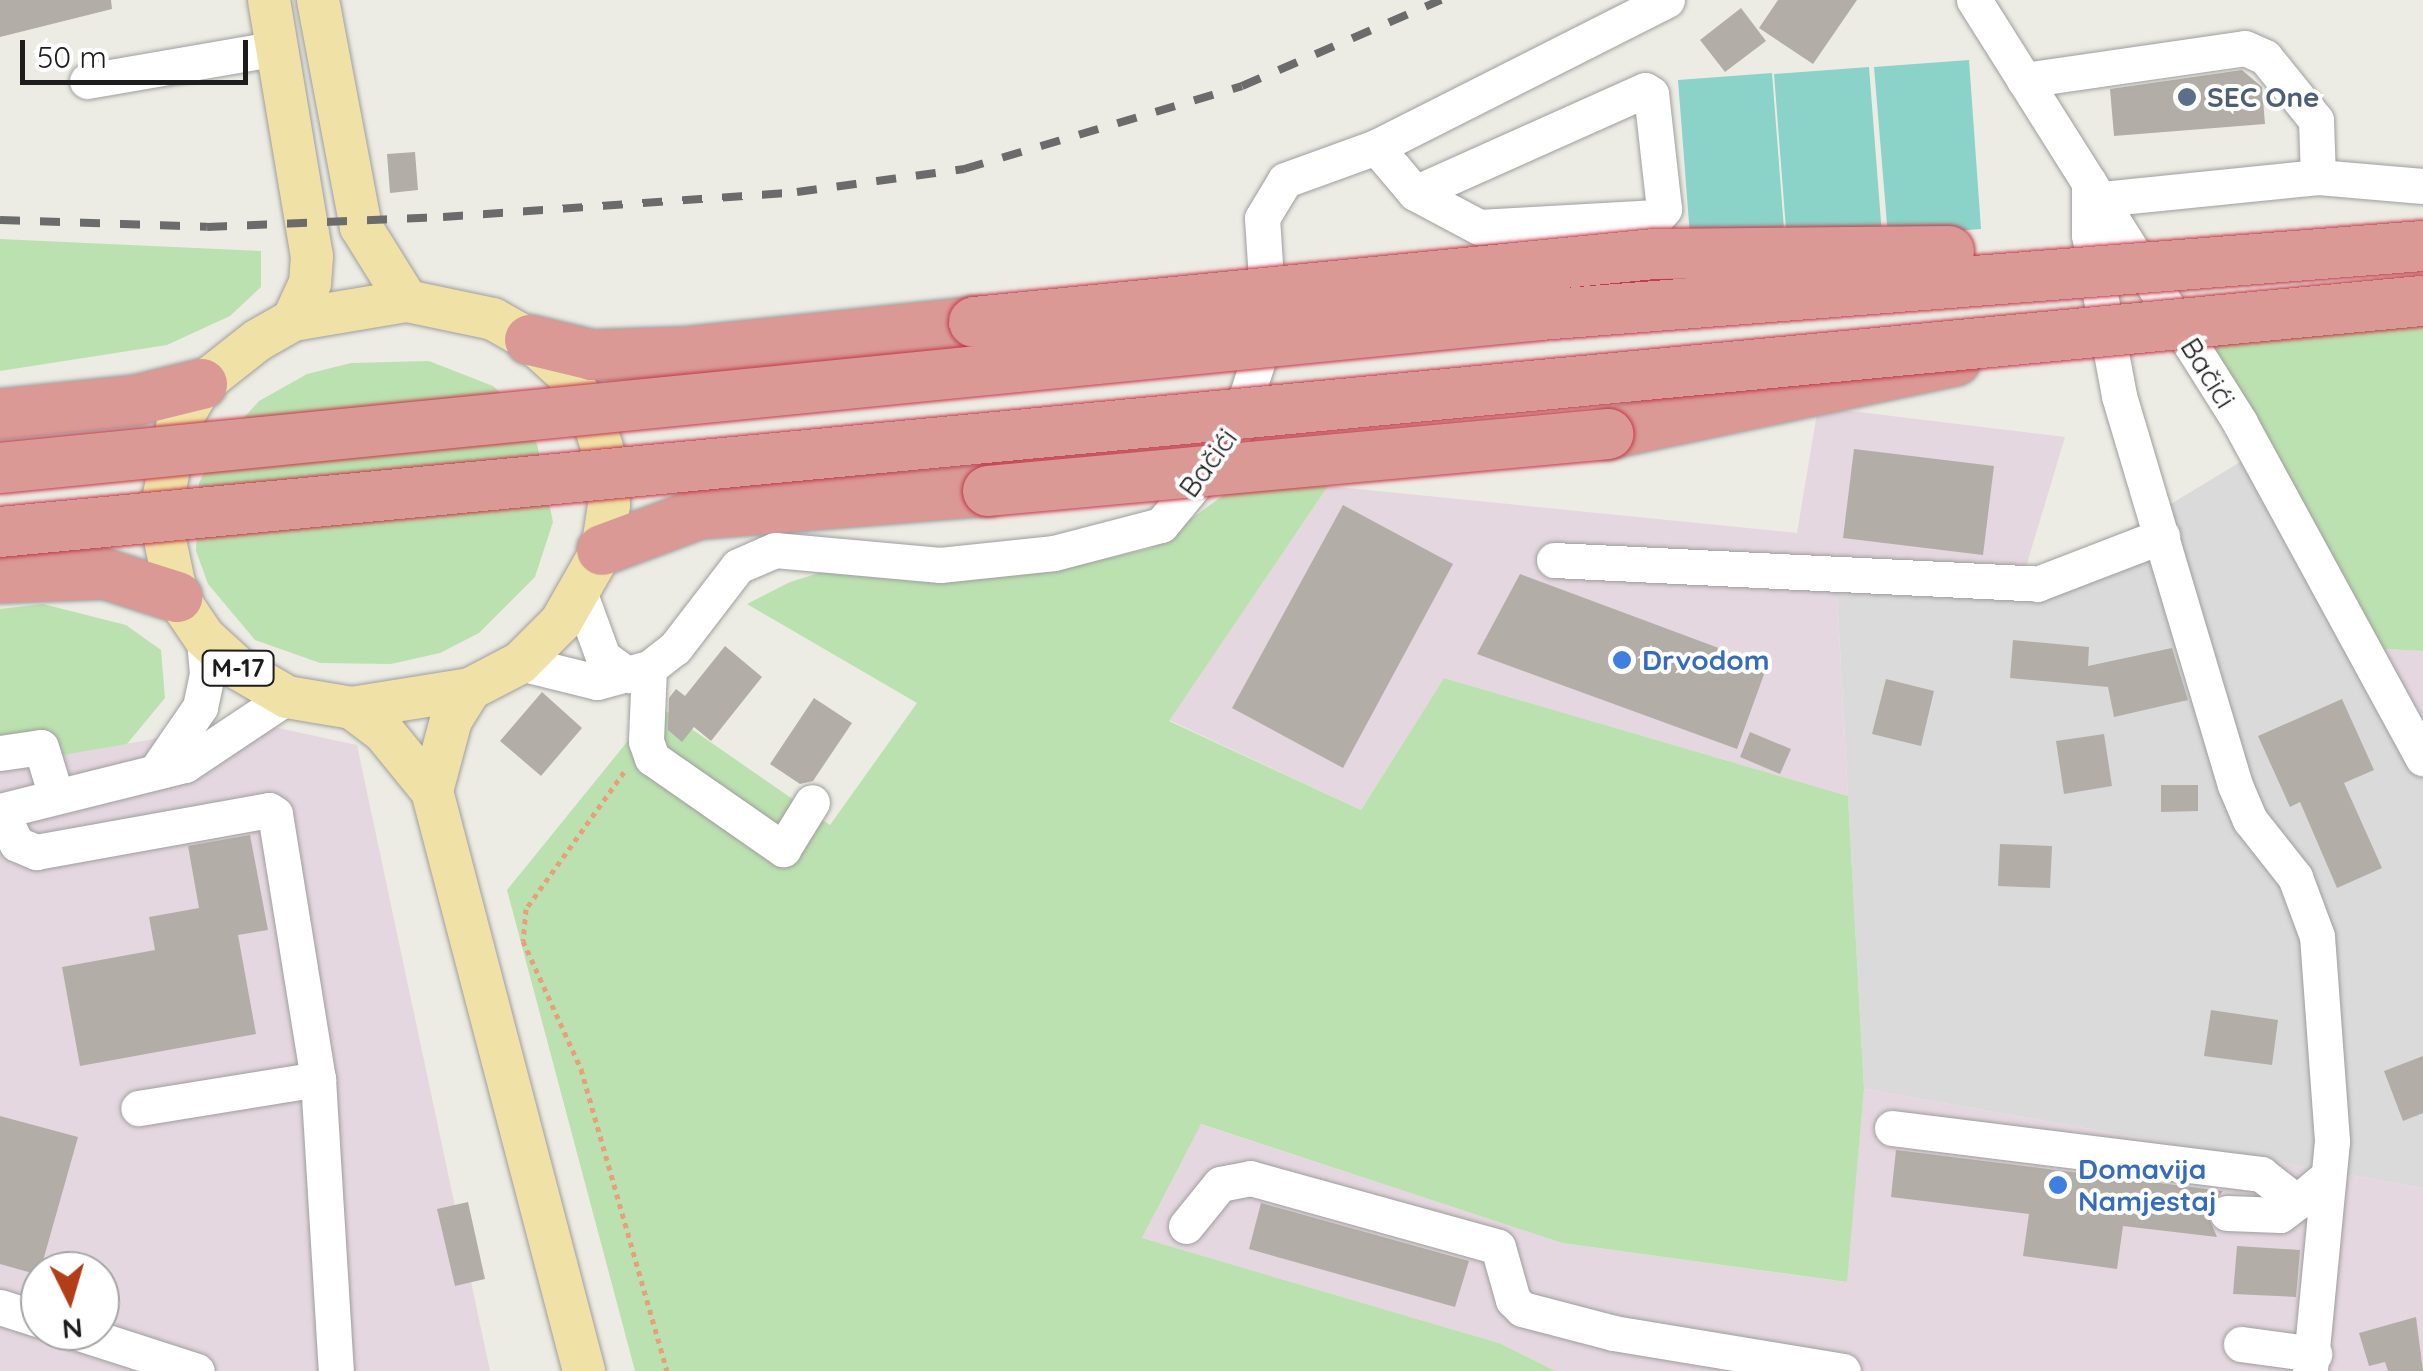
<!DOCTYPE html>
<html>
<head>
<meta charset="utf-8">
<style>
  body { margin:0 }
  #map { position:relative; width:2423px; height:1371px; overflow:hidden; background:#edece4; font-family:Quicksand,sans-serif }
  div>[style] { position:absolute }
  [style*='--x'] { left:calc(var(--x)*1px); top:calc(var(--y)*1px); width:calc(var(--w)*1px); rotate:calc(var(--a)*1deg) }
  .residential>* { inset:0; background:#dbdada }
  .industrial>* { inset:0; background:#e5d7df }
  .grass>* { inset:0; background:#bce1b0 }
  .pitch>* { inset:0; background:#8bd3c8 }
  .building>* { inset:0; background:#b2aea7 }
  .path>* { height:5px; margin-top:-2.5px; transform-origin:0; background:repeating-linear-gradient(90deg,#e8a07a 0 5px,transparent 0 10px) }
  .roads { filter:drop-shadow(0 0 2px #9e9e9e) drop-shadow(0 0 2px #9e9e9e) }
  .minor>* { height:35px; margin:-17.5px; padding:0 17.5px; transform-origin:17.5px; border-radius:17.5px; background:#fff }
  .major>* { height:42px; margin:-21px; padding:0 21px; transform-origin:21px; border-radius:21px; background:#f0e2a6 }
  .highway>* { height:50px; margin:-25px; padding:0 25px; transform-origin:25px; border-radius:25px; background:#db9995 }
  .rail>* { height:8px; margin-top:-4px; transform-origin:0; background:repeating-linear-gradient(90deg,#6b6b6b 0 20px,transparent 0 40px) }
  .bridges { filter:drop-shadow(0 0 2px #c33947) drop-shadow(0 0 2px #c33947) }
  .highway-bridge>* { height:50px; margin:-25px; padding:0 25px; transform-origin:25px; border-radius:25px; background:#db9995 }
  .dots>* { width:28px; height:28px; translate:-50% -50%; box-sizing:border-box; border:5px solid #fff; border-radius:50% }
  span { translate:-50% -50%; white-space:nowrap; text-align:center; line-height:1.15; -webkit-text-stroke:8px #fff; paint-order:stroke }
  .shield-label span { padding:2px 8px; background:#fff; border:2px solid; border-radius:8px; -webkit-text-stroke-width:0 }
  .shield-label { font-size:25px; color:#1d1d1d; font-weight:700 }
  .service-label { font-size:28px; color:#4e5e75; font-weight:700 }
  .left { translate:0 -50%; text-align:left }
  .street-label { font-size:28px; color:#1d1d1d }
  .shop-label { font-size:28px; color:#366cbe; font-weight:700 }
  .north { position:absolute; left:20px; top:1251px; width:100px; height:100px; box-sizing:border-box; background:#fff; border:2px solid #a5a5a5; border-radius:50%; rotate:175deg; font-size:28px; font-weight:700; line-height:40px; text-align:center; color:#1d1d1d }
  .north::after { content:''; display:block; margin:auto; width:35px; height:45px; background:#b23d18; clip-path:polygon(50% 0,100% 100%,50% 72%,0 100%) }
  .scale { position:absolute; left:20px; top:40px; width:228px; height:45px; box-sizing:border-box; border:5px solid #1d1d1d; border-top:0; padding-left:12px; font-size:30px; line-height:35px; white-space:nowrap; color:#1d1d1d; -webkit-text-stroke:8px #fff; paint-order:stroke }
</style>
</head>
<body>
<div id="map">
  <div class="residential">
    <div style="clip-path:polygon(2260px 450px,2423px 744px,2423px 1188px,1864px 1089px,1837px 594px,2017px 597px)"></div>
  </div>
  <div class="industrial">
    <div style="clip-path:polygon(1818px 407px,2065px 437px,2017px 597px,1837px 595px,1848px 796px,1444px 678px,1361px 810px,1169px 720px,1328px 486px,1797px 533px)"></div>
    <div style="clip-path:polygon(2367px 648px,2423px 651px,2423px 744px)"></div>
    <div style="clip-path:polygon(evenodd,250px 722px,357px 745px,490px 1371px,0 1371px,0 766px,250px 722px,40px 1271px,100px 1271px,100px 1331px,40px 1331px,40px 1271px)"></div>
    <div style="clip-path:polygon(1864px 1089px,2423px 1188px,2423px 1371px,1556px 1371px,1499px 1343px,1142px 1238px,1200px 1124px,1562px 1243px,1846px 1282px)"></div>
  </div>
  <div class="grass">
    <div style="clip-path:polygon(0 239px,261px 251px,261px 287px,230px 316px,167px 345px,0 371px)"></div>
    <div style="clip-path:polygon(2423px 326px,2423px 651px,2367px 648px,2199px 336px)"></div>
    <div style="clip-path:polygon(429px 361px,493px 386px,520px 411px,537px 444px,553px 522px,535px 577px,479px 633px,440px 653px,391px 664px,320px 663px,255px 640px,208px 584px,196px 551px,199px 483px,215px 450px,259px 401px,307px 374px,351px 363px)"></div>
    <div style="clip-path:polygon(1328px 486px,1169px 721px,1361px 810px,1444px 678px,1848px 796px,1864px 1089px,1847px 1282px,1562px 1243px,1201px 1124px,1142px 1238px,1499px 1343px,1556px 1371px,635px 1371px,507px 890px,657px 705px,830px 825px,917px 703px,747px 604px,790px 582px,835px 568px,1080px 565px,1151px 548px,1232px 489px)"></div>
    <div style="clip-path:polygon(43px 604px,126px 625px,161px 650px,165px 698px,127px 744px,0 766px,0 609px)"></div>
  </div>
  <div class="pitch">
    <div style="clip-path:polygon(1969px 60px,1981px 229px,1888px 236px,1874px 67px)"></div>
    <div style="clip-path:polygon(1869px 67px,1882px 235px,1787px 242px,1774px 74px)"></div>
    <div style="clip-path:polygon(1772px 73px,1785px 242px,1691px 249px,1678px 80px)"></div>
  </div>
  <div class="building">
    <div style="clip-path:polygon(0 0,111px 0,112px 9px,0 37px)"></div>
    <div style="clip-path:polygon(1778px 0,1857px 0,1813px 64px,1759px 28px)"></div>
    <div style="clip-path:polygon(1741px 8px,1766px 41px,1725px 72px,1700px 40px)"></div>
    <div style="clip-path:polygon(2242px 70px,2262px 87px,2265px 124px,2114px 136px,2110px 89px)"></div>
    <div style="clip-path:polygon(415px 152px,418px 190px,390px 193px,387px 154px)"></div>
    <div style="clip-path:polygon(1854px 449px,1994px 466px,1983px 555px,1843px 538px)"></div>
    <div style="clip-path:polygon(1343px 505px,1453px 564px,1343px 768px,1232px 708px)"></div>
    <div style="clip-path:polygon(1520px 574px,1767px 666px,1737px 749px,1477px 654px)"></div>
    <div style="clip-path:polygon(2013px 640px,2089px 647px,2088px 666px,2172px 648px,2188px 700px,2114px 717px,2108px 687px,2010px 678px)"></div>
    <div style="clip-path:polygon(725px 646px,762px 677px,711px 741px,694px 727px,682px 742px,668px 730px,669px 698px,676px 689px,685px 696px)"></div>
    <div style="clip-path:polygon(1886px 679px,1934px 691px,1921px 746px,1872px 734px)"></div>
    <div style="clip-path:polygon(542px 692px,582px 728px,541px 776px,500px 741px)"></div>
    <div style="clip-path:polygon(814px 698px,852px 723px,813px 781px,800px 784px,770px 764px)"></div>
    <div style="clip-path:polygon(2342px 699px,2374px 770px,2344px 783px,2382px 868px,2337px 888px,2300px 802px,2290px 807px,2258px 736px)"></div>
    <div style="clip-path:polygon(1750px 732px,1791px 749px,1780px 774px,1740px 757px)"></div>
    <div style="clip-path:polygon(2104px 734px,2112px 786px,2064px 794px,2056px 741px)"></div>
    <div style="clip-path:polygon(2161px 785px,2198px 785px,2198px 811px,2161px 812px)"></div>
    <div style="clip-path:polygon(250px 835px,268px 930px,238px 935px,256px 1034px,80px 1066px,62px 967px,155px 950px,149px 917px,199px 908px,188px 846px)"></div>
    <div style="clip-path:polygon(2000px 844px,2052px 846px,2050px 888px,1998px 886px)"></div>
    <div style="clip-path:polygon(2211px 1010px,2278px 1020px,2272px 1065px,2204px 1056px)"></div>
    <div style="clip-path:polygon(2423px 1056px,2423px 1113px,2403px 1121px,2384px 1071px)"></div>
    <div style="clip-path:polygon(0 1116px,78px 1137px,39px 1275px,0 1264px)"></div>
    <div style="clip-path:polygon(1896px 1150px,2223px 1191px,2206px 1211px,2217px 1237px,2123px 1226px,2117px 1269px,2023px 1256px,2029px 1214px,1891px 1197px)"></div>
    <div style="clip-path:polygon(468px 1202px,485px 1279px,455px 1286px,437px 1209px)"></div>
    <div style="clip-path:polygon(1261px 1203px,1469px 1261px,1455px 1307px,1249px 1249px)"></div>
    <div style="clip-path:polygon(2237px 1246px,2300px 1250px,2296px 1297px,2233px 1294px)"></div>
    <div style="clip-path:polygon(2416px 1317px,2423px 1371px,2388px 1371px,2385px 1362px,2369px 1366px,2359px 1333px)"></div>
  </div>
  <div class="path">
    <div style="--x:624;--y:772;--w:168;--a:125.6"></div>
    <div style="--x:526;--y:909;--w:32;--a:95"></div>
    <div style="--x:523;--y:941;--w:141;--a:65.6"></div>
    <div style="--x:581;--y:1069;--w:314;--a:74.1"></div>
  </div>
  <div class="roads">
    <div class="minor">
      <div style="--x:1974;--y:0;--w:500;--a:57.8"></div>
      <div style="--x:2240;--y:423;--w:382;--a:61.4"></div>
      <div style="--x:2024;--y:80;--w:223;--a:-8.2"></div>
      <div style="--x:2245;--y:48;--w:22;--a:24"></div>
      <div style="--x:2265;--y:57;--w:81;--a:51"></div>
      <div style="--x:2316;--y:120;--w:57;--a:88"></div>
      <div style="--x:2318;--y:177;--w:219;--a:174.2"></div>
      <div style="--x:87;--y:81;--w:194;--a:-9.8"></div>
      <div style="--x:1376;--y:147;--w:60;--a:49.7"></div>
      <div style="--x:1415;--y:193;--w:72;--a:28"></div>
      <div style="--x:1479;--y:227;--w:178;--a:-3.2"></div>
      <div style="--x:1657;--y:217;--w:11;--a:-49"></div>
      <div style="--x:1664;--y:209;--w:116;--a:-96.4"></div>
      <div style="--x:1651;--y:94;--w:7;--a:-146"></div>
      <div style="--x:1645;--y:90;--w:252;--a:155.9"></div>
      <div style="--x:2318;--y:177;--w:105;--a:4.9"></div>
      <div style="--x:2089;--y:182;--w:53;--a:90"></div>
      <div style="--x:2089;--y:235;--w:164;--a:79.4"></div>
      <div style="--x:2119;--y:396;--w:406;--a:73.4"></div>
      <div style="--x:2235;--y:785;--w:38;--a:67"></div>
      <div style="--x:2250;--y:820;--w:73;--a:51.7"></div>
      <div style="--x:2295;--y:877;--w:63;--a:69.6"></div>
      <div style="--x:2317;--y:936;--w:206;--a:85.8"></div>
      <div style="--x:2332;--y:1141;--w:231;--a:95.5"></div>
      <div style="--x:1554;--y:560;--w:484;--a:2.8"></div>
      <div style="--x:2037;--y:584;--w:134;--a:-21"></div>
      <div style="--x:581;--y:597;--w:64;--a:69.9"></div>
      <div style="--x:603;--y:657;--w:31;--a:36"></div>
      <div style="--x:520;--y:663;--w:79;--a:13.9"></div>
      <div style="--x:597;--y:682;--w:54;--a:-15.1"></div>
      <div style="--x:649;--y:668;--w:33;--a:-38"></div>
      <div style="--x:675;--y:648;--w:103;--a:-52.5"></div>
      <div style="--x:738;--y:566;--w:40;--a:-23.4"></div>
      <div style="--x:775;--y:550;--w:166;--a:5.2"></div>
      <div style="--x:940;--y:565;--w:115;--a:-6"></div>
      <div style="--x:1054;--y:553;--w:111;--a:-14.7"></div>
      <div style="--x:1161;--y:525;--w:113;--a:-50.4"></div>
      <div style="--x:1233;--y:438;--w:118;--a:-72.2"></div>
      <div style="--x:1269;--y:326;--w:108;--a:-93.7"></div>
      <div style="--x:1262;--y:218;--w:44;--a:-58.8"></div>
      <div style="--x:1285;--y:180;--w:97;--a:-19.9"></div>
      <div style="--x:1376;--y:147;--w:326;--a:-26.8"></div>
      <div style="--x:649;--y:668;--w:73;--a:92.4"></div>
      <div style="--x:646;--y:741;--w:18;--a:71"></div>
      <div style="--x:652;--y:758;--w:160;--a:34.8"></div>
      <div style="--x:783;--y:849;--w:55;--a:-58.3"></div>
      <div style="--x:0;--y:753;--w:41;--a:-8.3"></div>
      <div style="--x:41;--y:747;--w:51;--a:73"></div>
      <div style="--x:156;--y:771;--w:78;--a:-55.5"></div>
      <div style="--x:200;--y:707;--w:34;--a:-78"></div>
      <div style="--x:207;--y:674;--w:37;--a:-95"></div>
      <div style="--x:0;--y:811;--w:37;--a:63"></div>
      <div style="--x:17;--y:844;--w:21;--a:23"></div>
      <div style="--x:36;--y:852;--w:237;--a:-10.2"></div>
      <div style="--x:269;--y:810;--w:7;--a:34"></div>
      <div style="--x:275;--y:814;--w:268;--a:80.8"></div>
      <div style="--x:318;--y:1079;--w:182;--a:170.8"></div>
      <div style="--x:0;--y:811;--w:191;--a:-14"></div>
      <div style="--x:185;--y:765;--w:123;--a:-33.7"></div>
      <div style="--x:318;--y:1079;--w:293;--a:86.5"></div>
      <div style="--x:1892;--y:1128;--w:372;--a:7.1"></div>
      <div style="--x:2261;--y:1174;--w:46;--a:37.9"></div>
      <div style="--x:2297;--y:1202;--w:40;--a:-40"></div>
      <div style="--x:2227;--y:1213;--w:53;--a:2.2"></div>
      <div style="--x:2280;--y:1215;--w:21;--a:-37"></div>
      <div style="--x:1186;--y:1226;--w:54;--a:-51"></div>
      <div style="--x:1220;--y:1184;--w:31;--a:-11"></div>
      <div style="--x:1250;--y:1178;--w:257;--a:15.5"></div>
      <div style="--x:1498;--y:1247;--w:55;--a:74.2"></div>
      <div style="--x:1513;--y:1300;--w:13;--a:45"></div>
      <div style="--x:1522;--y:1309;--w:95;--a:14.6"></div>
      <div style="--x:1614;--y:1333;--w:232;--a:9.4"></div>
      <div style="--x:0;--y:1307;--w:42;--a:18"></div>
      <div style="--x:73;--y:1331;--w:130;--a:17.9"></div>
      <div style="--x:2241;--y:1344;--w:74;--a:7.8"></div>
    </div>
    <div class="major">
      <div style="--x:269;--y:0;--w:260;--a:80.5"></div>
      <div style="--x:312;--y:256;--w:27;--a:94"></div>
      <div style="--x:310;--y:283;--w:41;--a:114.7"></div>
      <div style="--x:318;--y:0;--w:231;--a:79.3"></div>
      <div style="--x:361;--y:227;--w:87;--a:58.1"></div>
      <div style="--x:407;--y:301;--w:88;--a:11.8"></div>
      <div style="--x:493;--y:319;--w:43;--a:29.6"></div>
      <div style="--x:530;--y:340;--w:47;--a:42.4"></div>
      <div style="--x:565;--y:372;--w:49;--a:57.6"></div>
      <div style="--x:591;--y:413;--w:46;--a:72.3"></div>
      <div style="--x:605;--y:457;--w:48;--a:85.2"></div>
      <div style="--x:609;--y:505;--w:46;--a:98.8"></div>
      <div style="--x:602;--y:550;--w:83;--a:119.7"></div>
      <div style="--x:561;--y:622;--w:58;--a:135"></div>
      <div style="--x:520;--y:663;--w:56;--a:152.5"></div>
      <div style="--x:470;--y:689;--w:120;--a:170.9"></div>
      <div style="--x:352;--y:708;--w:66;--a:-170.4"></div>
      <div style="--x:287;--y:697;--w:56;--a:-149.7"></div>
      <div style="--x:239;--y:669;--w:47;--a:-137.6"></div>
      <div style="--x:204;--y:637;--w:48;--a:-124"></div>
      <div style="--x:177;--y:597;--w:83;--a:-101.9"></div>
      <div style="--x:160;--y:516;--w:91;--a:-79.2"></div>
      <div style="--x:177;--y:427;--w:50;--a:-59.8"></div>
      <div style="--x:202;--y:384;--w:71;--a:-38.2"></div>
      <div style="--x:258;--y:340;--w:40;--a:-29.7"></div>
      <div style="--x:293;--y:320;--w:116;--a:-9.5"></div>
      <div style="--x:352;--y:708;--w:39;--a:37"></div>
      <div style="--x:383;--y:731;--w:77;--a:50.8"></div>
      <div style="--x:432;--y:791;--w:600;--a:75.31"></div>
      <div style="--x:432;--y:791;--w:73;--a:-75"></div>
      <div style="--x:451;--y:720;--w:36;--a:-58"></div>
    </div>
    <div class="highway">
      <div style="--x:530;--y:340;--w:64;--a:13.6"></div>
      <div style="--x:592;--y:355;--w:92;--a:-1.9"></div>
      <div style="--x:684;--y:352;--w:292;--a:-5.9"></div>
      <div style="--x:0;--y:414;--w:138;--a:-5.8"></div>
      <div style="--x:137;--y:400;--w:67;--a:-13.8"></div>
      <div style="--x:1608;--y:434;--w:355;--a:-11.9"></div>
      <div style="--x:602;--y:550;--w:103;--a:-20.4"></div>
      <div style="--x:699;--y:514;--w:290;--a:-4.6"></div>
      <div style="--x:0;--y:578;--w:105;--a:-2.2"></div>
      <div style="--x:105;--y:574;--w:76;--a:17.7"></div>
    </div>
  </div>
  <div class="rail">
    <div style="--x:0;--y:220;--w:207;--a:1.9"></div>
    <div style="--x:207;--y:227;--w:236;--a:-2.4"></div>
    <div style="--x:443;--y:217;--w:355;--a:-4"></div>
    <div style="--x:797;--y:192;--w:169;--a:-7.8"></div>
    <div style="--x:964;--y:169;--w:290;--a:-16.6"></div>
    <div style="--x:1242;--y:86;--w:217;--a:-23.4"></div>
  </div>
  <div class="bridges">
    <div class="highway-bridge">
      <div style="--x:974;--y:322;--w:683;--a:-5.71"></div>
      <div style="--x:1654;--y:254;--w:295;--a:-0.6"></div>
      <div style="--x:0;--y:468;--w:1548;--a:-5.67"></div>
      <div style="--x:1540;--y:315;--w:886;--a:-4.47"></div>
      <div style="--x:988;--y:491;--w:623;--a:-5.25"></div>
      <div style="--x:0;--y:532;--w:2434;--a:-5.45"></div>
    </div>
  </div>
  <div class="dots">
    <div style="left:2187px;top:97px;background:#5c6f8a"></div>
    <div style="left:1622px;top:660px;background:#3f7fe0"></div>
    <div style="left:2058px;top:1185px;background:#3f7fe0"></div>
  </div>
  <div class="shield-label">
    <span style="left:238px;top:668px">M-17</span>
  </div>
  <div class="service-label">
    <span class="left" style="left:2207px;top:97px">SEC One</span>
  </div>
  <div class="street-label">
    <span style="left:2208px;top:373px;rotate:58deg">Bačići</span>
    <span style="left:1208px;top:463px;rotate:-54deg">Bačići</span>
  </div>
  <div class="shop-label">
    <span class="left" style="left:1642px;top:660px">Drvodom</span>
    <span class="left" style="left:2078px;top:1185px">Domavija<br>Namjestaj</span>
  </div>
  <div class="north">N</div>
  <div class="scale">50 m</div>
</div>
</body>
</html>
